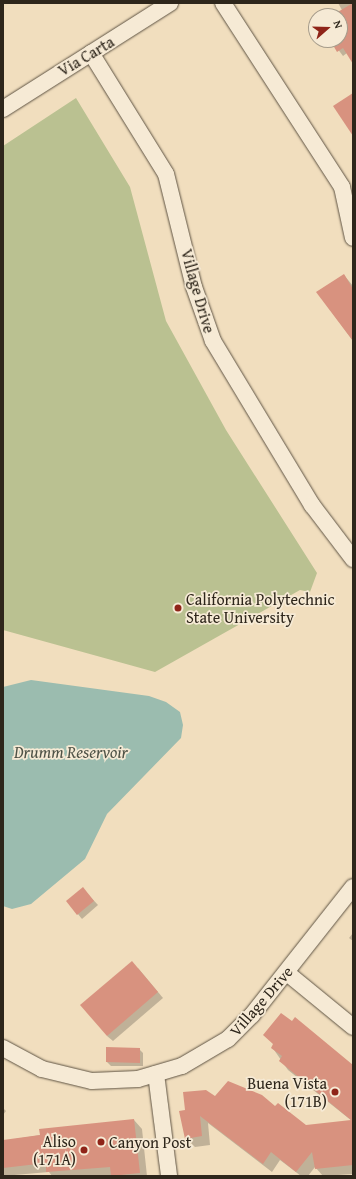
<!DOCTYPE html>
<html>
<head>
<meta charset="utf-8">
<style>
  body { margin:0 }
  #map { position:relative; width:356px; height:1179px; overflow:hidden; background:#f1debe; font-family:"Gentium Book Plus",serif }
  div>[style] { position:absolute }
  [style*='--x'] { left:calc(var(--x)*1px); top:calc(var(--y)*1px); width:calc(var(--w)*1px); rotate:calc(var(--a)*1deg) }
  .green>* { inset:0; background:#bac191 }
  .water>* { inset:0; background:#9bbcaf }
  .shadow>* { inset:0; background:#0003 }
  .building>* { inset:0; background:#d8927f }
  .roads { filter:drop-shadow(0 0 1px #5f5444) drop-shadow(0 0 1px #5f5444) }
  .street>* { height:16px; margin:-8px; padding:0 8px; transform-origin:8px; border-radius:8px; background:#f6ead5 }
  .dots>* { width:11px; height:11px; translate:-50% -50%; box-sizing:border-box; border:2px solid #f6ead5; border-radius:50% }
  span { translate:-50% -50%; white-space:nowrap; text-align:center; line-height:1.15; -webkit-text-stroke:3.5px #f6ead5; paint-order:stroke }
  .street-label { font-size:16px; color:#2e261b }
  .poi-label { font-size:16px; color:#2e261b }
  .left { translate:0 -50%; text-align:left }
  .right { translate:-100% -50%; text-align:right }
  .water-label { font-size:17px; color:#4f5347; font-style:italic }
  .frame { position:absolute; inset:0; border:4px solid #2e261b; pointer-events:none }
  .north { position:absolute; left:308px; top:8px; width:40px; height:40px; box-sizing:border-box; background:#f6ead5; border:1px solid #a69c8b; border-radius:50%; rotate:70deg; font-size:11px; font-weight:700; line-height:16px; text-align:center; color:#2e261b }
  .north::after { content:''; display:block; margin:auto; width:14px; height:18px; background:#8f2418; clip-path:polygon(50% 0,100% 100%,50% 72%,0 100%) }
</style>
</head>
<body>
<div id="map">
  <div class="green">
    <div style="clip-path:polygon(76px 98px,130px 187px,166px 321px,226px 430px,317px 573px,310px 592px,300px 590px,155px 672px,3px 630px,3px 146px)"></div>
  </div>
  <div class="water">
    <div style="clip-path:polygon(31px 680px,149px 696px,166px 702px,180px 712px,183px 725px,181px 738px,107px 814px,85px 859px,31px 904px,12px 909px,3px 906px,3px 687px)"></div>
  </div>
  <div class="shadow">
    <div style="clip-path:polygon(338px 3px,353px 3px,353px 56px,347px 53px,343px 56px,331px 40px,340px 40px,340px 16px,333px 16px,342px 10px)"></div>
    <div style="clip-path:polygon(344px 275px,353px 286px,353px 341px,317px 292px)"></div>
    <div style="clip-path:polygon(86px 892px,98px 905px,82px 919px,67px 901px)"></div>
    <div style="clip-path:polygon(353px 933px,353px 941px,349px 938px)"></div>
    <div style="clip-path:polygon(138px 968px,163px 998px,113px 1041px,107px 1036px)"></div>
    <div style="clip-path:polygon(272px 1047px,353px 1067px,353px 1174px,323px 1176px,315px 1167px,308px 1176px,301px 1176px,280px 1160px,272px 1172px,208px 1123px,210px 1145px,195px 1147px,186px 1138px,186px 1111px,215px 1097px,275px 1107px,305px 1127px,352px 1121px,288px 1070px)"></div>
    <div style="clip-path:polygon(139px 1049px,143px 1053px,143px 1066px,111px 1066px,107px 1062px)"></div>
    <div style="clip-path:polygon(3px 1108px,6px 1111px,3px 1115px)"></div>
    <div style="clip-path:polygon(134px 1120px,142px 1129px,147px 1176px,52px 1176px,49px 1172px,3px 1176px,3px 1141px)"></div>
  </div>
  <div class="building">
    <div style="clip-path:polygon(353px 3px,353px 64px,343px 48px,337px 52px,330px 40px,340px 40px,340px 16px,331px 16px)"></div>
    <div style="clip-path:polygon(353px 93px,353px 136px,333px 106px)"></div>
    <div style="clip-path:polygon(344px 274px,353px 289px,353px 341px,316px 292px)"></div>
    <div style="clip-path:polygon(83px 887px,94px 901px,77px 915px,66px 901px)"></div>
    <div style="clip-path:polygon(132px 961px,158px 992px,107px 1036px,80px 1005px)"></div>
    <div style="clip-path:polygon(281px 1013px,292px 1021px,295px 1017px,353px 1065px,353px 1165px,315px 1169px,312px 1152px,296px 1172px,271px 1152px,263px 1164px,200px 1116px,202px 1136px,185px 1139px,179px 1111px,185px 1110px,183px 1092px,206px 1090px,215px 1096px,228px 1081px,262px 1095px,275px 1106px,278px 1103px,306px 1125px,351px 1120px,279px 1061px,282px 1056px,271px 1048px,273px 1044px,263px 1035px)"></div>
    <div style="clip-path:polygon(106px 1047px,140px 1048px,140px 1063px,106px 1062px)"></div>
    <div style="clip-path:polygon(134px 1119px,140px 1173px,111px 1176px,110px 1167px,46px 1172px,46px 1163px,3px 1168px,3px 1140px,40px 1135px,39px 1129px)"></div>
  </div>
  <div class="roads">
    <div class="street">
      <div style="--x:223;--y:3;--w:219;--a:57.1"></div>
      <div style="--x:342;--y:187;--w:52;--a:77.8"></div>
      <div style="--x:91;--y:53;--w:142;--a:58.2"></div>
      <div style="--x:166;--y:174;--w:116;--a:76.1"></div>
      <div style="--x:194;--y:287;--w:57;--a:70.6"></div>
      <div style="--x:213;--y:341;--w:192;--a:58.9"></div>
      <div style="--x:312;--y:505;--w:68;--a:52.8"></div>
      <div style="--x:3;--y:109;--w:198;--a:-32.4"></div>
      <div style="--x:287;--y:973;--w:85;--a:39.3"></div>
      <div style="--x:3;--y:1048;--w:44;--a:28.3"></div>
      <div style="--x:42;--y:1069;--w:51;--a:13.5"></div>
      <div style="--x:92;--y:1081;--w:46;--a:-2.5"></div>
      <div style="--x:138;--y:1079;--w:46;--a:-16.5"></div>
      <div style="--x:182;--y:1066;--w:53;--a:-30.4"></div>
      <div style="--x:228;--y:1039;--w:34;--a:-45"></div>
      <div style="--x:252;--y:1015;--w:163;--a:-51.7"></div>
      <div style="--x:156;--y:1074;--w:103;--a:82.7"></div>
    </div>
  </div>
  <div class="dots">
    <div style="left:178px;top:608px;background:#8f2418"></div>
    <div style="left:335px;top:1092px;background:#8f2418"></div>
    <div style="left:101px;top:1142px;background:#8f2418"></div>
    <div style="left:84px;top:1150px;background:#8f2418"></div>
  </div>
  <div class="street-label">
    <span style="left:86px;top:56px;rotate:-31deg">Via Carta</span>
    <span style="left:198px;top:291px;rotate:74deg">Village Drive</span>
    <span style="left:261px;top:1001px;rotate:-49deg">Village Drive</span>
  </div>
  <div class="poi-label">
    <span class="left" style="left:186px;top:608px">California Polytechnic<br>State University</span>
    <span class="right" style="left:327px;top:1092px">Buena Vista<br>(171B)</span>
    <span class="right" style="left:76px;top:1150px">Aliso<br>(171A)</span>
    <span class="left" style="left:109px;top:1142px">Canyon Post</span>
  </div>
  <div class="water-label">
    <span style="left:71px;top:752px">Drumm Reservoir</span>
  </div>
  <div class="frame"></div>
  <div class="north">N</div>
</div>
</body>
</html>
